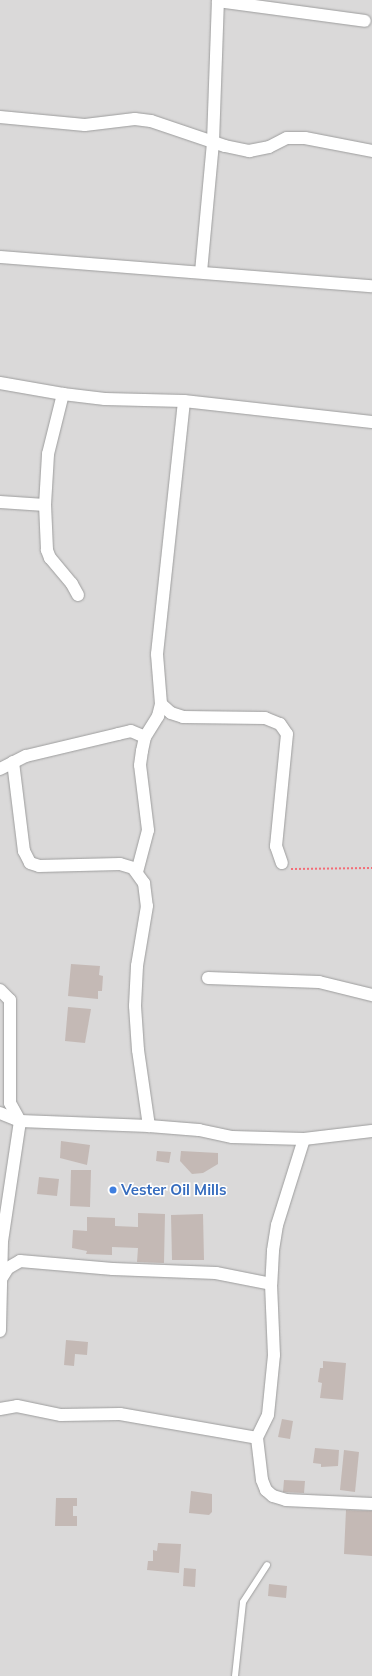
<!DOCTYPE html>
<html>
<head>
<meta charset="utf-8">
<style>
  body { margin:0 }
  #map { position:relative; width:372px; height:1676px; overflow:hidden; background:#ede7e2; font-family:Mulish,sans-serif }
  div>[style] { position:absolute }
  [style*='--x'] { left:calc(var(--x)*1px); top:calc(var(--y)*1px); width:calc(var(--w)*1px); rotate:calc(var(--a)*1deg) }
  .residential>* { inset:0; background:#dad9d9 }
  .building>* { inset:0; background:#c4b9b5 }
  .path>* { height:2px; margin-top:-1px; transform-origin:0; background:repeating-linear-gradient(90deg,#f46c76 0 2px,transparent 0 4px) }
  .roads { filter:drop-shadow(0 0 1px #9d9d9d) drop-shadow(0 0 1px #9d9d9d) }
  .lane>* { height:6px; margin:-3px; padding:0 3px; transform-origin:3px; border-radius:3px; background:#fff }
  .street>* { height:12px; margin:-6px; padding:0 6px; transform-origin:6px; border-radius:6px; background:#fff }
  .dots>* { width:11px; height:11px; translate:-50% -50%; box-sizing:border-box; border:2px solid #fff; border-radius:50% }
  span { translate:-50% -50%; white-space:nowrap; text-align:center; line-height:1.15; -webkit-text-stroke:3px #fff; paint-order:stroke }
  .shop-label { font-size:15px; color:#366cbe; font-weight:700 }
  .left { translate:0 -50%; text-align:left }
</style>
</head>
<body>
<div id="map">
  <div class="residential">
    <div style="clip-path:polygon(0 0,372px 0,372px 1676px,0 1676px)"></div>
  </div>
  <div class="building">
    <div style="clip-path:polygon(71px 964px,100px 966px,99px 975px,103px 976px,102px 991px,98px 991px,98px 999px,68px 996px)"></div>
    <div style="clip-path:polygon(68px 1007px,91px 1009px,85px 1043px,65px 1041px)"></div>
    <div style="clip-path:polygon(61px 1141px,90px 1145px,87px 1165px,60px 1158px)"></div>
    <div style="clip-path:polygon(157px 1151px,171px 1152px,169px 1163px,156px 1161px)"></div>
    <div style="clip-path:polygon(181px 1151px,218px 1153px,218px 1164px,203px 1173px,192px 1174px,180px 1161px)"></div>
    <div style="clip-path:polygon(71px 1170px,91px 1170px,90px 1207px,70px 1206px)"></div>
    <div style="clip-path:polygon(39px 1177px,59px 1179px,57px 1196px,37px 1194px)"></div>
    <div style="clip-path:polygon(138px 1213px,165px 1214px,164px 1263px,137px 1262px,138px 1248px,112px 1247px,112px 1255px,86px 1254px,87px 1251px,72px 1248px,73px 1230px,87px 1231px,87px 1217px,115px 1218px,115px 1226px,138px 1227px)"></div>
    <div style="clip-path:polygon(203px 1214px,204px 1260px,172px 1260px,171px 1215px)"></div>
    <div style="clip-path:polygon(66px 1340px,88px 1342px,87px 1355px,75px 1354px,74px 1366px,64px 1365px)"></div>
    <div style="clip-path:polygon(323px 1361px,346px 1363px,343px 1400px,320px 1398px,322px 1383px,318px 1382px,320px 1368px,323px 1368px)"></div>
    <div style="clip-path:polygon(282px 1419px,293px 1421px,290px 1439px,278px 1437px)"></div>
    <div style="clip-path:polygon(315px 1448px,339px 1450px,338px 1466px,321px 1467px,321px 1464px,313px 1463px)"></div>
    <div style="clip-path:polygon(344px 1450px,359px 1452px,355px 1492px,340px 1490px)"></div>
    <div style="clip-path:polygon(284px 1480px,305px 1481px,304px 1493px,283px 1492px)"></div>
    <div style="clip-path:polygon(191px 1491px,212px 1494px,212px 1512px,209px 1515px,189px 1513px)"></div>
    <div style="clip-path:polygon(56px 1498px,77px 1498px,77px 1506px,73px 1506px,73px 1516px,77px 1516px,77px 1526px,55px 1526px)"></div>
    <div style="clip-path:polygon(346px 1510px,372px 1511px,372px 1556px,344px 1554px)"></div>
    <div style="clip-path:polygon(158px 1543px,181px 1544px,179px 1573px,147px 1570px,148px 1561px,153px 1561px,153px 1550px,157px 1551px)"></div>
    <div style="clip-path:polygon(184px 1568px,196px 1569px,195px 1587px,183px 1586px)"></div>
    <div style="clip-path:polygon(269px 1584px,287px 1586px,286px 1598px,268px 1596px)"></div>
  </div>
  <div class="path">
    <div style="--x:291;--y:869;--w:81;--a:-0.7"></div>
  </div>
  <div class="roads">
    <div class="lane">
      <div style="--x:235;--y:1676;--w:74;--a:-83.8"></div>
      <div style="--x:243;--y:1602;--w:44;--a:-57"></div>
    </div>
    <div class="street">
      <div style="--x:218;--y:1;--w:148;--a:7.7"></div>
      <div style="--x:0;--y:117;--w:85;--a:5.4"></div>
      <div style="--x:85;--y:125;--w:50;--a:-6.8"></div>
      <div style="--x:135;--y:119;--w:16;--a:7"></div>
      <div style="--x:151;--y:121;--w:78;--a:18.7"></div>
      <div style="--x:225;--y:146;--w:25;--a:12"></div>
      <div style="--x:249;--y:151;--w:20;--a:-11"></div>
      <div style="--x:269;--y:147;--w:20;--a:-27"></div>
      <div style="--x:287;--y:138;--w:18;--a:0"></div>
      <div style="--x:305;--y:138;--w:68;--a:11"></div>
      <div style="--x:0;--y:257;--w:373;--a:4.5"></div>
      <div style="--x:201;--y:272;--w:131;--a:-84.7"></div>
      <div style="--x:213;--y:142;--w:142;--a:-88"></div>
      <div style="--x:0;--y:383;--w:64;--a:9.9"></div>
      <div style="--x:0;--y:502;--w:45;--a:3.8"></div>
      <div style="--x:78;--y:595;--w:13;--a:-119"></div>
      <div style="--x:72;--y:584;--w:34;--a:-130"></div>
      <div style="--x:50;--y:558;--w:9;--a:-111"></div>
      <div style="--x:47;--y:550;--w:45;--a:-92.5"></div>
      <div style="--x:45;--y:505;--w:51;--a:-86.6"></div>
      <div style="--x:48;--y:454;--w:62;--a:-76"></div>
      <div style="--x:63;--y:394;--w:42;--a:6.8"></div>
      <div style="--x:105;--y:399;--w:79;--a:1.5"></div>
      <div style="--x:184;--y:401;--w:189;--a:6.4"></div>
      <div style="--x:161;--y:704;--w:13;--a:42"></div>
      <div style="--x:171;--y:713;--w:13;--a:18"></div>
      <div style="--x:183;--y:717;--w:82;--a:0.7"></div>
      <div style="--x:265;--y:718;--w:16;--a:22"></div>
      <div style="--x:280;--y:724;--w:12;--a:55"></div>
      <div style="--x:287;--y:734;--w:113;--a:95.6"></div>
      <div style="--x:276;--y:846;--w:18;--a:71"></div>
      <div style="--x:13;--y:762;--w:90;--a:83"></div>
      <div style="--x:24;--y:851;--w:13;--a:63"></div>
      <div style="--x:30;--y:863;--w:9;--a:18"></div>
      <div style="--x:39;--y:866;--w:81;--a:-1.4"></div>
      <div style="--x:120;--y:864;--w:14;--a:17"></div>
      <div style="--x:133;--y:868;--w:19;--a:54"></div>
      <div style="--x:144;--y:883;--w:23;--a:83"></div>
      <div style="--x:147;--y:906;--w:61;--a:99.5"></div>
      <div style="--x:137;--y:966;--w:40;--a:92.9"></div>
      <div style="--x:135;--y:1006;--w:44;--a:86.1"></div>
      <div style="--x:138;--y:1050;--w:77;--a:81.8"></div>
      <div style="--x:0;--y:769;--w:29;--a:-27"></div>
      <div style="--x:26;--y:756;--w:95;--a:-13.4"></div>
      <div style="--x:118;--y:734;--w:13;--a:-13"></div>
      <div style="--x:131;--y:731;--w:15;--a:23"></div>
      <div style="--x:137;--y:872;--w:43;--a:-75.3"></div>
      <div style="--x:148;--y:830;--w:65;--a:-97"></div>
      <div style="--x:140;--y:765;--w:14;--a:-82"></div>
      <div style="--x:142;--y:751;--w:14;--a:-78"></div>
      <div style="--x:145;--y:737;--w:25;--a:-58"></div>
      <div style="--x:158;--y:716;--w:12;--a:-76"></div>
      <div style="--x:161;--y:704;--w:50;--a:-94.6"></div>
      <div style="--x:157;--y:654;--w:254;--a:-83.9"></div>
      <div style="--x:208;--y:978;--w:111;--a:2.1"></div>
      <div style="--x:319;--y:982;--w:55;--a:13.8"></div>
      <div style="--x:0;--y:990;--w:14;--a:45"></div>
      <div style="--x:10;--y:1000;--w:103;--a:90"></div>
      <div style="--x:10;--y:1103;--w:21;--a:61"></div>
      <div style="--x:20;--y:1121;--w:121;--a:98.5"></div>
      <div style="--x:2;--y:1241;--w:90;--a:91.3"></div>
      <div style="--x:0;--y:1113;--w:22;--a:22"></div>
      <div style="--x:20;--y:1121;--w:129;--a:2.2"></div>
      <div style="--x:149;--y:1126;--w:50;--a:4.6"></div>
      <div style="--x:199;--y:1130;--w:34;--a:12"></div>
      <div style="--x:232;--y:1137;--w:72;--a:1.6"></div>
      <div style="--x:304;--y:1139;--w:68;--a:-6.7"></div>
      <div style="--x:304;--y:1139;--w:90;--a:107.4"></div>
      <div style="--x:277;--y:1225;--w:26;--a:99"></div>
      <div style="--x:273;--y:1251;--w:33;--a:93"></div>
      <div style="--x:271;--y:1284;--w:71;--a:87.6"></div>
      <div style="--x:274;--y:1355;--w:60;--a:95.7"></div>
      <div style="--x:268;--y:1415;--w:25;--a:116"></div>
      <div style="--x:257;--y:1438;--w:42;--a:83.2"></div>
      <div style="--x:262;--y:1480;--w:11;--a:68"></div>
      <div style="--x:266;--y:1490;--w:9;--a:41"></div>
      <div style="--x:273;--y:1496;--w:14;--a:17"></div>
      <div style="--x:286;--y:1500;--w:86;--a:2.7"></div>
      <div style="--x:1;--y:1279;--w:13;--a:-58"></div>
      <div style="--x:8;--y:1268;--w:14;--a:-30"></div>
      <div style="--x:20;--y:1261;--w:93;--a:4.9"></div>
      <div style="--x:113;--y:1269;--w:103;--a:2.2"></div>
      <div style="--x:216;--y:1273;--w:56;--a:11.3"></div>
      <div style="--x:0;--y:1409;--w:17;--a:-10"></div>
      <div style="--x:17;--y:1406;--w:45;--a:11.6"></div>
      <div style="--x:61;--y:1415;--w:59;--a:-1"></div>
      <div style="--x:120;--y:1414;--w:139;--a:9.9"></div>
    </div>
  </div>
  <div class="dots">
    <div style="left:113px;top:1190px;background:#3f7fe0"></div>
  </div>
  <div class="shop-label">
    <span class="left" style="left:121px;top:1190px">Vester Oil Mills</span>
  </div>
</div>
</body>
</html>
